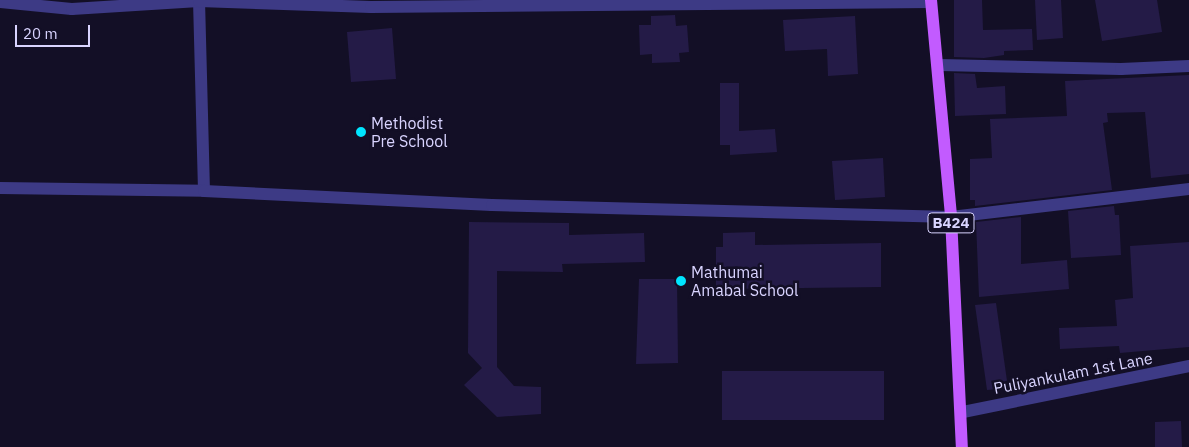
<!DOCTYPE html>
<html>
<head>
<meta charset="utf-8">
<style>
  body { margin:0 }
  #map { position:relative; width:1189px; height:447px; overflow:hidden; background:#130f26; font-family:"IBM Plex Sans",sans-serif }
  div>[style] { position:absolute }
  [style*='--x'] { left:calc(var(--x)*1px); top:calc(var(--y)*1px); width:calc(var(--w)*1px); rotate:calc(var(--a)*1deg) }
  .building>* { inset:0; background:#241b47 }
  .street>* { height:12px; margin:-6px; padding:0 6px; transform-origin:6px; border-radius:6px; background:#3d3a85 }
  .primary>* { height:12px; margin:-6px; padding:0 6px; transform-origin:6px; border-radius:6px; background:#c25bff }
  .dots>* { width:14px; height:14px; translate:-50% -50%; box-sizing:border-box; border:2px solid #130f26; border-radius:50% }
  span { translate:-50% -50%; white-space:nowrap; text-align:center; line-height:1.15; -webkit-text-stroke:5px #130f26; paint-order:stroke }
  .shield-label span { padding:1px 4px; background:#130f26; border:1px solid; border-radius:4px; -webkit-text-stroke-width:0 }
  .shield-label { font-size:15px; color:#d9d4ff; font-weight:700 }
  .poi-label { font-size:16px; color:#d9d4ff }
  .left { translate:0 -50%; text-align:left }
  .street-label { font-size:16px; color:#d9d4ff }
  .scale { position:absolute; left:15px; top:25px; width:75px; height:22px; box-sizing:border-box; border:2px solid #d9d4ff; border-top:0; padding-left:6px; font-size:15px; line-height:18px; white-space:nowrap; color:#d9d4ff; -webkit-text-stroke:4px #130f26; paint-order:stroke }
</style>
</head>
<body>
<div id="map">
  <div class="building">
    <div style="clip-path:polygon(954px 0,982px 0,983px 30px,1032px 29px,1033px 50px,1004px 51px,1004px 55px,984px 58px,954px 57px)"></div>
    <div style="clip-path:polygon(1035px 0,1061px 0,1063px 38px,1037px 40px)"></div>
    <div style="clip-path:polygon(1095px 0,1157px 0,1162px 32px,1102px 41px)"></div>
    <div style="clip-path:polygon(675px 15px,676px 26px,687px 25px,689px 52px,679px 53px,680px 62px,652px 63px,652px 54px,640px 55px,639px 25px,651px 25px,651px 16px)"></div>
    <div style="clip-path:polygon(855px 16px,858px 74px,828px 76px,827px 49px,785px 51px,783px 20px)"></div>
    <div style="clip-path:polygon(392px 28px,396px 79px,351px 82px,347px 32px)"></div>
    <div style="clip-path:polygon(954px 73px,975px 74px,977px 88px,1005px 86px,1006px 114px,955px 116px)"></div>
    <div style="clip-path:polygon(1189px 75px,1189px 174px,1151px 178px,1145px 112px,1107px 113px,1108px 122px,1103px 123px,1112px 190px,975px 206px,975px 200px,970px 200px,970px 159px,992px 158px,990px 119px,1067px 116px,1065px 81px)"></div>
    <div style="clip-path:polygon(720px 83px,739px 83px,739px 131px,775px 129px,777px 152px,730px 155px,730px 145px,720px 145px)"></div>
    <div style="clip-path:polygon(883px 158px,885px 197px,835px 200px,832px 161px)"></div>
    <div style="clip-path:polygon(1114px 206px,1115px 215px,1119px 215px,1121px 255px,1071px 258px,1068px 211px)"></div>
    <div style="clip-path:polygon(1021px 217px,1021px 264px,1067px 260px,1069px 289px,979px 297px,976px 222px)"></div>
    <div style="clip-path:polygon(469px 222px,569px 223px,569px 235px,644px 233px,645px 262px,562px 264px,563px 272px,497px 271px,497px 367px,514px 386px,541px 387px,541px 414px,497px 417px,464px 385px,482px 368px,468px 353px)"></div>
    <div style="clip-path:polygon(755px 232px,755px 245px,881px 243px,881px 287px,716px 289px,716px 247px,723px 247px,723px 233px)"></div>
    <div style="clip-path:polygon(1189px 242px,1189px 347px,1120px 353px,1119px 346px,1060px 349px,1059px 328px,1117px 326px,1115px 300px,1133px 298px,1130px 246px)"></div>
    <div style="clip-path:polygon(639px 279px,677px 279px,678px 363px,636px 364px)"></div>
    <div style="clip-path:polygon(996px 303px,1008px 388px,987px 390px,975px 305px)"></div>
    <div style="clip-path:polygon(722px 371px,884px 371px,884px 420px,722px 420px)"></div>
    <div style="clip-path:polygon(1181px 421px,1182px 447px,1155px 447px,1155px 422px)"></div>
  </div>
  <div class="street">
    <div style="--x:199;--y:0;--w:191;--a:88.5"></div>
    <div style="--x:0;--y:2;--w:72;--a:5.6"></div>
    <div style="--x:72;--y:9;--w:127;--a:-3.6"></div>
    <div style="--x:199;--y:1;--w:172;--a:2"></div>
    <div style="--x:371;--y:7;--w:560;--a:-0.51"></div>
    <div style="--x:940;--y:65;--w:181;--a:1.3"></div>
    <div style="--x:1121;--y:69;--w:68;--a:-2.5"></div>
    <div style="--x:0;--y:188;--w:204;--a:0.8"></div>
    <div style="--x:204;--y:191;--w:288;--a:2.8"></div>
    <div style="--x:492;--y:205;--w:459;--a:1.5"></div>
    <div style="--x:951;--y:217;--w:240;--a:-6.7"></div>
    <div style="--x:963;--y:412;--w:231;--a:-11.5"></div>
  </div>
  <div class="primary">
    <div style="--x:931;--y:0;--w:218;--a:84.7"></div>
    <div style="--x:951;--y:217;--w:230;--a:87.3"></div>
  </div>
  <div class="dots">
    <div style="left:361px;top:132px;background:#00e5ff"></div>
    <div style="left:681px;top:281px;background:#00e5ff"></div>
  </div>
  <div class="shield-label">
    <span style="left:951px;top:223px">B424</span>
  </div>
  <div class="poi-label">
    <span class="left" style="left:371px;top:132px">Methodist<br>Pre School</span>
    <span class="left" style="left:691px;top:281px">Mathumai<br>Amabal School</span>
  </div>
  <div class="street-label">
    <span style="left:1073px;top:373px;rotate:-11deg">Puliyankulam 1st Lane</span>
  </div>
  <div class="scale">20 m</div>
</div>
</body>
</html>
